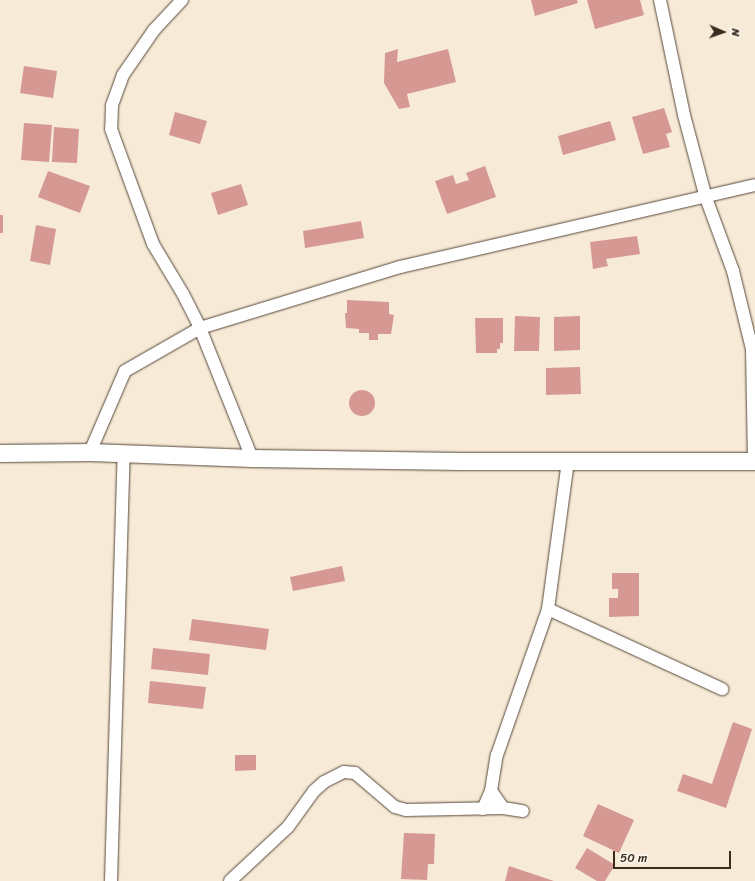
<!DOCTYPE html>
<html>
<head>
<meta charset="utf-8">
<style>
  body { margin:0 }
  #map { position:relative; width:755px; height:881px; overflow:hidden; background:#f7ebd7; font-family:Sriracha,sans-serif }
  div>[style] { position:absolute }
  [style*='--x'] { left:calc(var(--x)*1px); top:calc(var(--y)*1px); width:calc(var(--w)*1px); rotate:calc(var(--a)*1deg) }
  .building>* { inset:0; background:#d59892 }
  .round { border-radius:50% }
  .roads { filter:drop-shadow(0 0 1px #57473a) drop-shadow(0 0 1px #57473a) }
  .street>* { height:12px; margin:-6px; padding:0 6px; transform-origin:6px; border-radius:6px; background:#fff }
  .secondary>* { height:17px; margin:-8.5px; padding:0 8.5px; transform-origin:8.5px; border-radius:8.5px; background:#fff }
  span { translate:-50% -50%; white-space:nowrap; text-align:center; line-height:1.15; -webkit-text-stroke:3px #fbf7ec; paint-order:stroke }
  .north { position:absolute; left:703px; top:12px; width:40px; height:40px; -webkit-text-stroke:3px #fbf7ec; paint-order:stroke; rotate:92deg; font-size:11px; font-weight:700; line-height:16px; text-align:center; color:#3b2a1e }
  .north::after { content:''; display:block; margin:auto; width:14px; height:18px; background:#3b2a1e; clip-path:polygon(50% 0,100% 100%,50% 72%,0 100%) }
  .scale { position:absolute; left:613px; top:851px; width:118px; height:18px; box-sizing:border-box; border:2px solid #3b2a1e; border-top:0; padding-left:5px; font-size:12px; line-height:14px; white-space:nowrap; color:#3b2a1e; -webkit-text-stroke:3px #fbf7ec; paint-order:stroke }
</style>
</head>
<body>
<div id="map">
  <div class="building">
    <div style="clip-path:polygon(531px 0,577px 0,578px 3px,535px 16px)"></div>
    <div style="clip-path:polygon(587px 0,640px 0,644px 15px,595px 29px)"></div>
    <div style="clip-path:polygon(398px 49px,397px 62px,448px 49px,456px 82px,407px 94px,410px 107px,399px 109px,384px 83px,385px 53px)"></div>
    <div style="clip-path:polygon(24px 66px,57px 71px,53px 98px,20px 93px)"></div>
    <div style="clip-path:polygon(664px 108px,672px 132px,666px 134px,670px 147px,643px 154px,632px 117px)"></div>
    <div style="clip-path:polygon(175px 112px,207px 121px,200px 144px,169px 135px)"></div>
    <div style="clip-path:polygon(610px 121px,616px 140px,563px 155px,558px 136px)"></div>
    <div style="clip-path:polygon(24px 123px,52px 125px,49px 162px,21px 160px)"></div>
    <div style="clip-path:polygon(54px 127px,79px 129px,77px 163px,52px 162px)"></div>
    <div style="clip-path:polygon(485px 166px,496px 197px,447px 214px,435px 181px,453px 175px,456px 184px,469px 180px,466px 173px)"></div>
    <div style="clip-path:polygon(48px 171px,90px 186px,80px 213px,38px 197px)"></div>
    <div style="clip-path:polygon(241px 184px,248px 205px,218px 215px,211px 193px)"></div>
    <div style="clip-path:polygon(0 215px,3px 215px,3px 233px,0 233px)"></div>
    <div style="clip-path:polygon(361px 221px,364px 238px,305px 248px,303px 231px)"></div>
    <div style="clip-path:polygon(36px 225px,56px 229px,50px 265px,30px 261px)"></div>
    <div style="clip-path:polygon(637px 236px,640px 254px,606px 259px,608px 266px,593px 269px,590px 242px)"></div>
    <div style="clip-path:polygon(347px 300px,389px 302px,389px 314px,394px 315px,391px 334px,378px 334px,378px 340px,369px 340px,369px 333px,359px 333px,359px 329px,346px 328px,345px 313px,347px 313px)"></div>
    <div style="clip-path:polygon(515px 316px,540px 317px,539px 351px,514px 351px)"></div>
    <div style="clip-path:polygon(580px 316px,580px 350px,554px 351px,554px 317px)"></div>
    <div style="clip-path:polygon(475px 318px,503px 318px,503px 343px,500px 343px,500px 349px,497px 349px,497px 353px,476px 353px)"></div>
    <div style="clip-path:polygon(580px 367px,581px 394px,546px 395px,546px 368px)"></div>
    <div class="round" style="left:349px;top:390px;width:26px;height:26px"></div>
    <div style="clip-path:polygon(342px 566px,345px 581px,293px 591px,290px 577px)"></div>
    <div style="clip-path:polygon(612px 573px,639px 573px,639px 616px,609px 617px,609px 598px,618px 598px,618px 589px,612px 589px)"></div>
    <div style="clip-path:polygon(192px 619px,269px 629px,266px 650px,189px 640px)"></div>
    <div style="clip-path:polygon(153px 648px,210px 654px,208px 675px,151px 669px)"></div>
    <div style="clip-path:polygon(150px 681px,206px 687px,203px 709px,148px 703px)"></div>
    <div style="clip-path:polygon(733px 722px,752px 729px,726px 808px,677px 791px,683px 774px,712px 784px)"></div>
    <div style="clip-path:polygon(235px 755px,256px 755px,256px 770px,235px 771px)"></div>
    <div style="clip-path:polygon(598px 804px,634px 820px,619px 853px,583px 836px)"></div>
    <div style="clip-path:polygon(404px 833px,435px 834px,434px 864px,428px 864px,427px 880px,401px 879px)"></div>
    <div style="clip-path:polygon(587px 848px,615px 865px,605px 881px,597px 881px,575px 868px)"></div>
    <div style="clip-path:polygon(509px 866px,554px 881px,505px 881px)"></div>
  </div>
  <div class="roads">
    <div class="street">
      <div style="--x:182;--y:0;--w:41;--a:133"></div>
      <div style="--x:154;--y:30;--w:55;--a:124.6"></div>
      <div style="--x:123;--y:75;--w:33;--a:110"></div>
      <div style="--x:112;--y:106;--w:23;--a:92"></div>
      <div style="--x:111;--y:129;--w:122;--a:69.9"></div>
      <div style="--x:153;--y:244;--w:58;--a:59"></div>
      <div style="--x:183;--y:294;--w:38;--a:63"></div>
      <div style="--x:200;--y:328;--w:140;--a:68.2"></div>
      <div style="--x:660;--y:0;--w:117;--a:78.2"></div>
      <div style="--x:684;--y:115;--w:86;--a:75.2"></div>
      <div style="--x:706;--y:198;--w:78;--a:69.7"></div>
      <div style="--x:733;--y:271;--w:80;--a:76.3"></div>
      <div style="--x:752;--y:349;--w:112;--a:89"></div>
      <div style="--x:90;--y:452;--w:88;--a:-66.6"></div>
      <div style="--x:125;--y:371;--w:86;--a:-29.8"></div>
      <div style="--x:200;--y:328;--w:209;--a:-17"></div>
      <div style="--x:400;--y:267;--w:364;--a:-13"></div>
      <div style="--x:548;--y:609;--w:192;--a:24.7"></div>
      <div style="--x:503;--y:808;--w:20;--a:9"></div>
      <div style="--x:483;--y:809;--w:20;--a:-66"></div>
      <div style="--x:491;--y:791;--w:36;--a:-81"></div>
      <div style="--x:497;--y:755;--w:155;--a:-70.7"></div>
      <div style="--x:548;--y:609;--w:149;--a:-82.3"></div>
      <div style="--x:111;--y:881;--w:428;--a:-88.3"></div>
      <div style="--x:230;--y:881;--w:79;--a:-43"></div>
      <div style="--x:288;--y:827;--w:44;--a:-54.2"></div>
      <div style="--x:314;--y:791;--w:13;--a:-42"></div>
      <div style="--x:324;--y:782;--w:22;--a:-27"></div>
      <div style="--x:344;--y:772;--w:11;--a:5"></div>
      <div style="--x:355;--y:773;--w:52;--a:40.4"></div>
      <div style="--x:395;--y:807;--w:11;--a:15"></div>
      <div style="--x:406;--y:810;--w:97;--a:-1.2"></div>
      <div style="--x:503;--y:808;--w:21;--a:-125"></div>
    </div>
    <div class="secondary">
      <div style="--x:0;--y:453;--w:90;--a:-0.6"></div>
      <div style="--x:90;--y:452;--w:162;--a:2.1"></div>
      <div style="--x:252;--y:458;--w:208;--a:0.8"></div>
      <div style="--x:460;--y:461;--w:295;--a:0"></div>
    </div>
  </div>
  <div class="north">N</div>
  <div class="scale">50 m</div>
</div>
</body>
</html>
